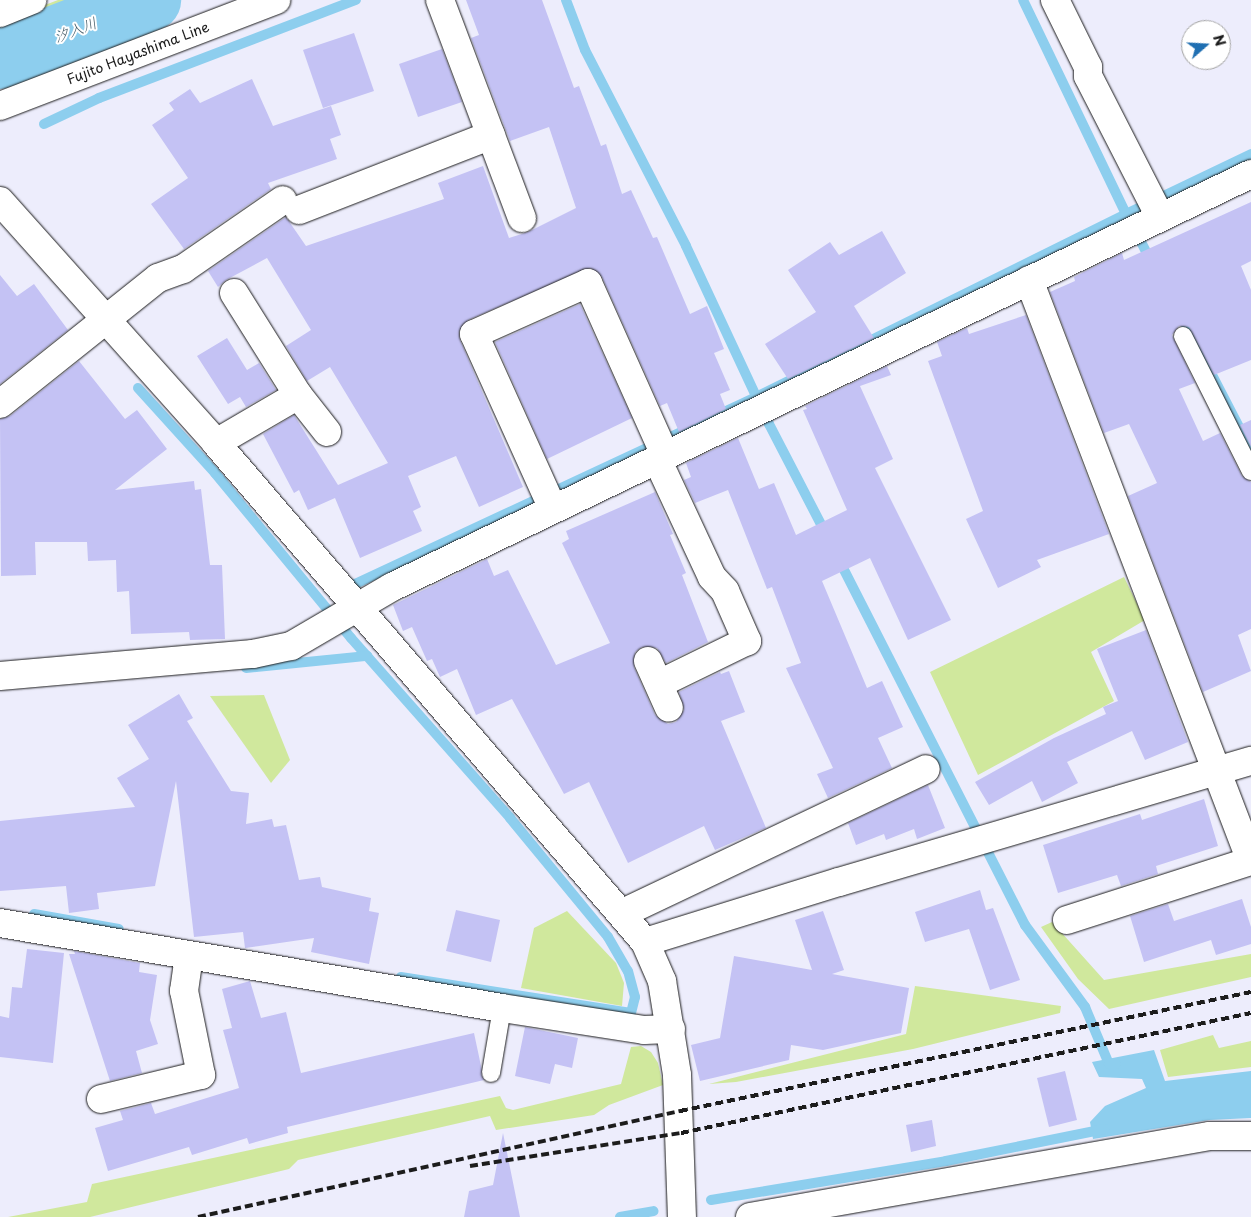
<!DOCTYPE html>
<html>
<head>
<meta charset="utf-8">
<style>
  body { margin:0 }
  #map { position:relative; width:1251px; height:1217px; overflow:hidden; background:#ededfc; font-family:"Playpen Sans","Klee One",sans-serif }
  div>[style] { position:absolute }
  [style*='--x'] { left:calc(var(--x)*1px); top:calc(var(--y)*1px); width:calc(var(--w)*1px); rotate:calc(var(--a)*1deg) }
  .green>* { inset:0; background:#d0e89d }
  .water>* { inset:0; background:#8dceee }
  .stream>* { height:10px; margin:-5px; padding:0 5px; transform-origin:5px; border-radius:5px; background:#8dceee }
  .river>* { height:62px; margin:-31px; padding:0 31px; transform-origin:31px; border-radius:31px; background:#8dceee }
  .building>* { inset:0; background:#c4c2f4 }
  .roads { filter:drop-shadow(0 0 1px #1c1c1c) drop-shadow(0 0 1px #1c1c1c) }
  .lane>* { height:18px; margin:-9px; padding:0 9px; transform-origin:9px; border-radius:9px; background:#fff }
  .street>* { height:28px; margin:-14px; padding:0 14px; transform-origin:14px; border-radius:14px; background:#fff }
  .secondary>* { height:28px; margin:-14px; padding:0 14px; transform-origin:14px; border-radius:14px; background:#fff }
  .rail>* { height:4px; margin-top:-2px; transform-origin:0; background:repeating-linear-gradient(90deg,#1c1c1c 0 8px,transparent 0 12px) }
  span { translate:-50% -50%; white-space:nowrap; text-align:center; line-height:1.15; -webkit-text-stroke:4px #fff; paint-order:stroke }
  .street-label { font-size:14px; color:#1c1c1c }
  .water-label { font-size:15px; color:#445a66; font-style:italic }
  .north { position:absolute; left:1181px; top:20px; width:50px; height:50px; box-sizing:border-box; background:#fff; border:1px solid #a4a4a4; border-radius:50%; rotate:71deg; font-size:14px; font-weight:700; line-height:20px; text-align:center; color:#1c1c1c }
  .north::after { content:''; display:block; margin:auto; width:18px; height:22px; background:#1f6fb2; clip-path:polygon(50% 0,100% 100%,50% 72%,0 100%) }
</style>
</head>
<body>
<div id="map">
  <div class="green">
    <div style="clip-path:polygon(58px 0,117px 0,10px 42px,7px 31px,38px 18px,37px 8px)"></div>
    <div style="clip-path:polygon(1124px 577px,1145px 620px,1091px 652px,1114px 701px,978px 775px,930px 672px)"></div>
    <div style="clip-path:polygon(264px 695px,290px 760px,271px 783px,210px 696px)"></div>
    <div style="clip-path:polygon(567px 911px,616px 963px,624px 983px,622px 1006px,521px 988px,534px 928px)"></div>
    <div style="clip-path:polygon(1052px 922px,1104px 980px,1251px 954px,1251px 977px,1109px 1009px,1078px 979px,1041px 927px)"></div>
    <div style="clip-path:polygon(915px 986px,1061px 1006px,1060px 1013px,913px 1049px,736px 1082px,709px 1084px,906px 1034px)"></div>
    <div style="clip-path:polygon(1213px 1035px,1219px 1048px,1251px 1041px,1251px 1067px,1168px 1077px,1160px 1050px)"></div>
    <div style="clip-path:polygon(641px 1046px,651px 1052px,658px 1063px,663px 1085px,609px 1105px,594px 1115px,496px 1130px,490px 1116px,298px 1160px,289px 1169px,90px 1217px,8px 1217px,87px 1202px,92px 1184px,500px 1096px,506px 1108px,513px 1110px,621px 1084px,631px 1047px)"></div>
  </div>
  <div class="water">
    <div style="clip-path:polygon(1154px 1050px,1165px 1081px,1251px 1071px,1251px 1118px,1209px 1120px,1093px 1139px,1090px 1122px,1105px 1106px,1146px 1088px,1142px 1079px,1099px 1077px,1092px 1062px)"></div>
  </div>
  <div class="stream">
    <div style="--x:566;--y:0;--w:53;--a:69.2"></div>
    <div style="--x:585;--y:50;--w:220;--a:62.7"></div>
    <div style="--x:686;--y:246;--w:196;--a:65"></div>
    <div style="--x:769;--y:424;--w:124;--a:62.6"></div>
    <div style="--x:44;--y:124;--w:61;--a:-25.3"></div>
    <div style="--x:99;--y:98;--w:275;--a:-20.9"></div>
    <div style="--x:1129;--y:219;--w:6;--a:-121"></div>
    <div style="--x:1126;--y:214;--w:139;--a:-25.6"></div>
    <div style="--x:1136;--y:232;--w:33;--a:63"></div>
    <div style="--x:1181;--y:315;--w:152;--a:62.6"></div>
    <div style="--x:138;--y:388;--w:115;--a:47.8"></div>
    <div style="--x:215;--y:473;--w:214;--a:50.5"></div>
    <div style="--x:351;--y:638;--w:240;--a:48.5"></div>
    <div style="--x:510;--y:818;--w:154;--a:50.5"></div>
    <div style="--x:608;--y:937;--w:39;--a:60"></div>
    <div style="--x:628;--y:971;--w:27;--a:75"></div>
    <div style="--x:635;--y:997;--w:16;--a:104"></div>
    <div style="--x:631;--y:1013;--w:233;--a:-171.1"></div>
    <div style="--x:839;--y:560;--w:410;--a:63"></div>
    <div style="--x:1025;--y:925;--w:102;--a:53.8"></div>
    <div style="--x:1085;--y:1007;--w:62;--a:67.2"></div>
    <div style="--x:1109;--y:1064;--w:7;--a:0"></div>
    <div style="--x:355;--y:584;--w:442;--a:-25"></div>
    <div style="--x:756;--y:397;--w:413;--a:-26.3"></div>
    <div style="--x:1126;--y:214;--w:237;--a:-115.7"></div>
    <div style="--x:246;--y:668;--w:122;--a:-5.7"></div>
    <div style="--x:34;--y:914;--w:86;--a:10"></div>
    <div style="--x:711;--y:1200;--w:238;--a:-9.4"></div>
    <div style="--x:946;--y:1161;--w:162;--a:-11.4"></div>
    <div style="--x:620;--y:1217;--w:34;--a:-10"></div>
  </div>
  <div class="river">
    <div style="--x:0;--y:58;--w:161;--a:-21.1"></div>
  </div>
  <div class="building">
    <div style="clip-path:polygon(466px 0,542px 0,574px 88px,579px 86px,601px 146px,606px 144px,622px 194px,631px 190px,653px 238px,657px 237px,690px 314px,707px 306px,724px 349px,714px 353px,730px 390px,720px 394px,726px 409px,679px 432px,667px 403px,660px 406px,602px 277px,590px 268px,468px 320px,459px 332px,460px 340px,523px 487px,479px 507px,456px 456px,408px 476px,421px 507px,413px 511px,422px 531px,360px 558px,335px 498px,308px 510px,299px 490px,294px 493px,263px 434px,294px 415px,338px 485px,388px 463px,330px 367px,307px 381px,286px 346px,311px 330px,267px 258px,226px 280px,218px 287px,208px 271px,286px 217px,306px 246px,444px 199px,438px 183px,483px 166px,509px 238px,528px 232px,576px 208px,549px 127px,510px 141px,471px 38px,479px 35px)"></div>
    <div style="clip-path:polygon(354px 33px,374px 91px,323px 108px,303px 50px)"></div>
    <div style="clip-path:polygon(442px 49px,462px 102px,418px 117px,399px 64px)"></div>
    <div style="clip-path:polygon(252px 79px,273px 126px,331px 106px,341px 135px,330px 139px,337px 159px,268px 183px,271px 189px,184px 249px,151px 204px,188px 178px,152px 125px,174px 110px,169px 103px,190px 89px,200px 103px)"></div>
    <div style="clip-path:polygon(1251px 202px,1251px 261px,1241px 266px,1251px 290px,1251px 360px,1214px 375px,1189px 327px,1179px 326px,1172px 335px,1195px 383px,1179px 389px,1203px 441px,1220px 433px,1242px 476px,1251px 482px,1251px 629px,1238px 635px,1251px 671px,1203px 692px,1128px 496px,1157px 483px,1129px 424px,1104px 433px,1050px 292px,1075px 281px,1074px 277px,1122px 253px,1124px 260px)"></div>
    <div style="clip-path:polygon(882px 231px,906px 273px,854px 306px,874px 338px,788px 379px,765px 344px,816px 312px,788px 270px,830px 242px,839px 255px)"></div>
    <div style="clip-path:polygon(0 275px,17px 296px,34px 284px,68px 330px,0 384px)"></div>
    <div style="clip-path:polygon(580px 304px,632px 418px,547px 459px,495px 342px)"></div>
    <div style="clip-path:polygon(1026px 315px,1109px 534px,1037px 560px,1041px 567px,998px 588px,966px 519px,983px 511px,928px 361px,942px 356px,937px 342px,967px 328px,969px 334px)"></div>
    <div style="clip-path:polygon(227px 338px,247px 370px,259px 363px,276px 390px,246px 407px,240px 397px,228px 404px,197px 356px)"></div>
    <div style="clip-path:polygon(79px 361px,125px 419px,137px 410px,167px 449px,115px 490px,194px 481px,195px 490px,201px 489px,210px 565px,222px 565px,225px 639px,190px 640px,189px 632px,131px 634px,129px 591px,117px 592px,116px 560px,88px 561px,87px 542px,35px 542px,36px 575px,1px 576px,0 419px,10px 416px)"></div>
    <div style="clip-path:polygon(887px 366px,891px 375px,860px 386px,893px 459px,875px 468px,951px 620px,908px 640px,870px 558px,822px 581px,867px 688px,882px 681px,903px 727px,878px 738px,892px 768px,828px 798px,817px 774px,833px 768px,786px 668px,801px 663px,772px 587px,767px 589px,728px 490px,695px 503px,684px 480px,691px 477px,686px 463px,738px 438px,759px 489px,774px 483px,796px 535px,847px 510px,803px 410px,807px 409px,805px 406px)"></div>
    <div style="clip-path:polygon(1251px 420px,1251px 447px,1240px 425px)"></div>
    <div style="clip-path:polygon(655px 492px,673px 534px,670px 535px,686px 573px,682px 575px,708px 642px,666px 663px,657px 648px,642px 647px,635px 652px,634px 667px,655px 715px,668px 724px,676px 722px,684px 710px,679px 692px,720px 672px,721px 674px,729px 671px,745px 712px,721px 721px,766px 828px,715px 850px,704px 826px,628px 863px,589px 782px,564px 794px,512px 699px,476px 715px,457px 669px,440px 677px,432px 659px,427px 661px,412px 627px,403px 631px,393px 605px,487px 559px,494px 576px,508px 570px,556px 665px,610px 643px,562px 543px,569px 539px,566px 531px)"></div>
    <div style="clip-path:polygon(1146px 630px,1188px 742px,1145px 760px,1132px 731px,1067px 762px,1078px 783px,1042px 802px,1032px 781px,989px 805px,975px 782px,1054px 738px,1106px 714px,1103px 707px,1118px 701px,1097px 649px)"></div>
    <div style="clip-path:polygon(179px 694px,193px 718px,187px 721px,231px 791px,249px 793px,246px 824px,272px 819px,274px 827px,286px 825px,299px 880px,320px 877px,322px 887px,371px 898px,369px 911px,379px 913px,369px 964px,311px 952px,314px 938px,245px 948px,243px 932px,194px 937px,176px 781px,155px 886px,97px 893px,99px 909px,69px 913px,66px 886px,0 891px,0 821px,135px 807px,117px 778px,149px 759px,128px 725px)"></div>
    <div style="clip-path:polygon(928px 785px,945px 828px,917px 839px,914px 829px,886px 840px,884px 834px,856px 845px,848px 823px)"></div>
    <div style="clip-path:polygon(1204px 799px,1218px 846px,1156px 866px,1158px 874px,1121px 886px,1117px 875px,1058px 893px,1043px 845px,1140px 814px,1142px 820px)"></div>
    <div style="clip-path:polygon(980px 890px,986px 910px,993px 908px,1020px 980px,990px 990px,969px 929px,925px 942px,915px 912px)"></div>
    <div style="clip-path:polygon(1242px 899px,1251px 927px,1251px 944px,1216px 955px,1211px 940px,1144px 962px,1130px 916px,1168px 904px,1174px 921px)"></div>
    <div style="clip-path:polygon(456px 910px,500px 920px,491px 962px,446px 951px)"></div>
    <div style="clip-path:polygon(823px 911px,844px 970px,832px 974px,909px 988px,901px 1033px,823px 1050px,791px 1045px,789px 1060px,700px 1081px,691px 1045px,720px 1038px,734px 956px,812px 970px,795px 920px)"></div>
    <div style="clip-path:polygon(27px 949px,64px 953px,53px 1063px,0 1057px,0 1016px,9px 1018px,12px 987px,22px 988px)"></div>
    <div style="clip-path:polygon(74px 951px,140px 963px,139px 972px,157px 975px,150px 1020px,158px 1044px,136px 1051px,142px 1073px,110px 1081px,69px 954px,75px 954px)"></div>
    <div style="clip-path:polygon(250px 981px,261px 1018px,286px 1012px,301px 1073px,474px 1033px,484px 1080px,287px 1127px,288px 1133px,249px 1144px,247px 1138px,192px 1155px,189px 1147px,108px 1171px,95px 1128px,123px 1120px,120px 1111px,151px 1103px,155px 1114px,239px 1088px,223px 1030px,232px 1028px,222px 989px)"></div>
    <div style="clip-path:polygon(525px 1027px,578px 1038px,572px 1068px,555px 1064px,550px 1084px,515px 1076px)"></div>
    <div style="clip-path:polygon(1065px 1071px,1077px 1120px,1049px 1127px,1037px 1078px)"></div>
    <div style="clip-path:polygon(932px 1120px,936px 1146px,911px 1152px,906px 1125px)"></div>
    <div style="clip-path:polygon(503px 1133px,520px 1217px,464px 1217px,469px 1191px,493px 1185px)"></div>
  </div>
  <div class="roads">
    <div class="lane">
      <div style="--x:1183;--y:336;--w:151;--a:63.3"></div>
      <div style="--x:491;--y:1073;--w:66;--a:-80.4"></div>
    </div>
    <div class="street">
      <div style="--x:440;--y:0;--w:233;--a:69.4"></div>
      <div style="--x:1055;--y:0;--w:75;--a:63.8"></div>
      <div style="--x:1088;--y:67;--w:9;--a:90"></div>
      <div style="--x:1088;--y:76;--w:158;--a:62.9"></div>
      <div style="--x:0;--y:13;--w:35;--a:-22"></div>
      <div style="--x:0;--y:201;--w:324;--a:48.2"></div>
      <div style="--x:216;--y:443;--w:658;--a:49.31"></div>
      <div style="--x:645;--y:942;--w:43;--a:66.4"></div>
      <div style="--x:662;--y:981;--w:95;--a:80.9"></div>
      <div style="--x:677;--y:1075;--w:142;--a:88"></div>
      <div style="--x:299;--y:210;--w:206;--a:-21.3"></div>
      <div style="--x:1029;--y:280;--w:622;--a:69.09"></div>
      <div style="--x:234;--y:293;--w:120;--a:57.9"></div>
      <div style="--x:298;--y:395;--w:47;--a:51.9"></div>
      <div style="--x:0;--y:404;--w:202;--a:-38.6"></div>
      <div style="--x:158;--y:278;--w:27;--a:-20"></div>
      <div style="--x:183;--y:269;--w:121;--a:-34.6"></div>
      <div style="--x:216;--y:443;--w:95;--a:-30.3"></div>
      <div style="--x:657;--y:459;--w:130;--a:65"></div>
      <div style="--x:712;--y:577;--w:19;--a:47"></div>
      <div style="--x:725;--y:591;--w:55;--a:66.3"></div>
      <div style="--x:747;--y:641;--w:98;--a:154"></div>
      <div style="--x:553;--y:509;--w:192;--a:-114.3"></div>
      <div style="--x:474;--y:334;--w:125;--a:-24.1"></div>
      <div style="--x:588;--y:283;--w:188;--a:65.9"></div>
      <div style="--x:648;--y:661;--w:51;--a:65.9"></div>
      <div style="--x:0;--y:676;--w:254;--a:-5"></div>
      <div style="--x:253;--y:654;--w:39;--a:-12"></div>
      <div style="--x:291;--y:646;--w:117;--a:-30.3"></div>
      <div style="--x:392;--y:587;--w:953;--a:-25.68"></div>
      <div style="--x:623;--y:913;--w:335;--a:-25.4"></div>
      <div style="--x:1067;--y:920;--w:193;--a:-17.8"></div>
      <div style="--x:0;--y:923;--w:509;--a:9.61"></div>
      <div style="--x:502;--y:1008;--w:144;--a:8.8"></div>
      <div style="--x:644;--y:1030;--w:27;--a:-2"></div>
      <div style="--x:645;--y:942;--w:203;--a:-17.2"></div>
      <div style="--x:839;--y:882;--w:429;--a:-16.4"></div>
      <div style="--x:101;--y:1099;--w:103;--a:-13.5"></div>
      <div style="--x:201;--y:1075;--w:86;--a:-101.4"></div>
      <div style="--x:184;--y:991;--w:36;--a:-82"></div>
      <div style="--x:750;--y:1217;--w:467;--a:-10"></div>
      <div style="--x:1210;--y:1136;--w:41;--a:0"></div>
    </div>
    <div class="secondary">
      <div style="--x:0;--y:106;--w:296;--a:-21"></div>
    </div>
  </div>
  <div class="rail">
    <div style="--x:470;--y:1166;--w:214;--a:-8.9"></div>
    <div style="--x:681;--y:1133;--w:582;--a:-11.89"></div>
    <div style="--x:198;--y:1217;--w:494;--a:-12.4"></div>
    <div style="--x:680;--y:1111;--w:583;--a:-11.77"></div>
  </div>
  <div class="street-label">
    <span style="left:138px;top:53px;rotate:-21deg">Fujito Hayashima Line</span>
  </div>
  <div class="water-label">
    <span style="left:75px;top:29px;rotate:-21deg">汐入川</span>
  </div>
  <div class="north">N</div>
</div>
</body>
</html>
